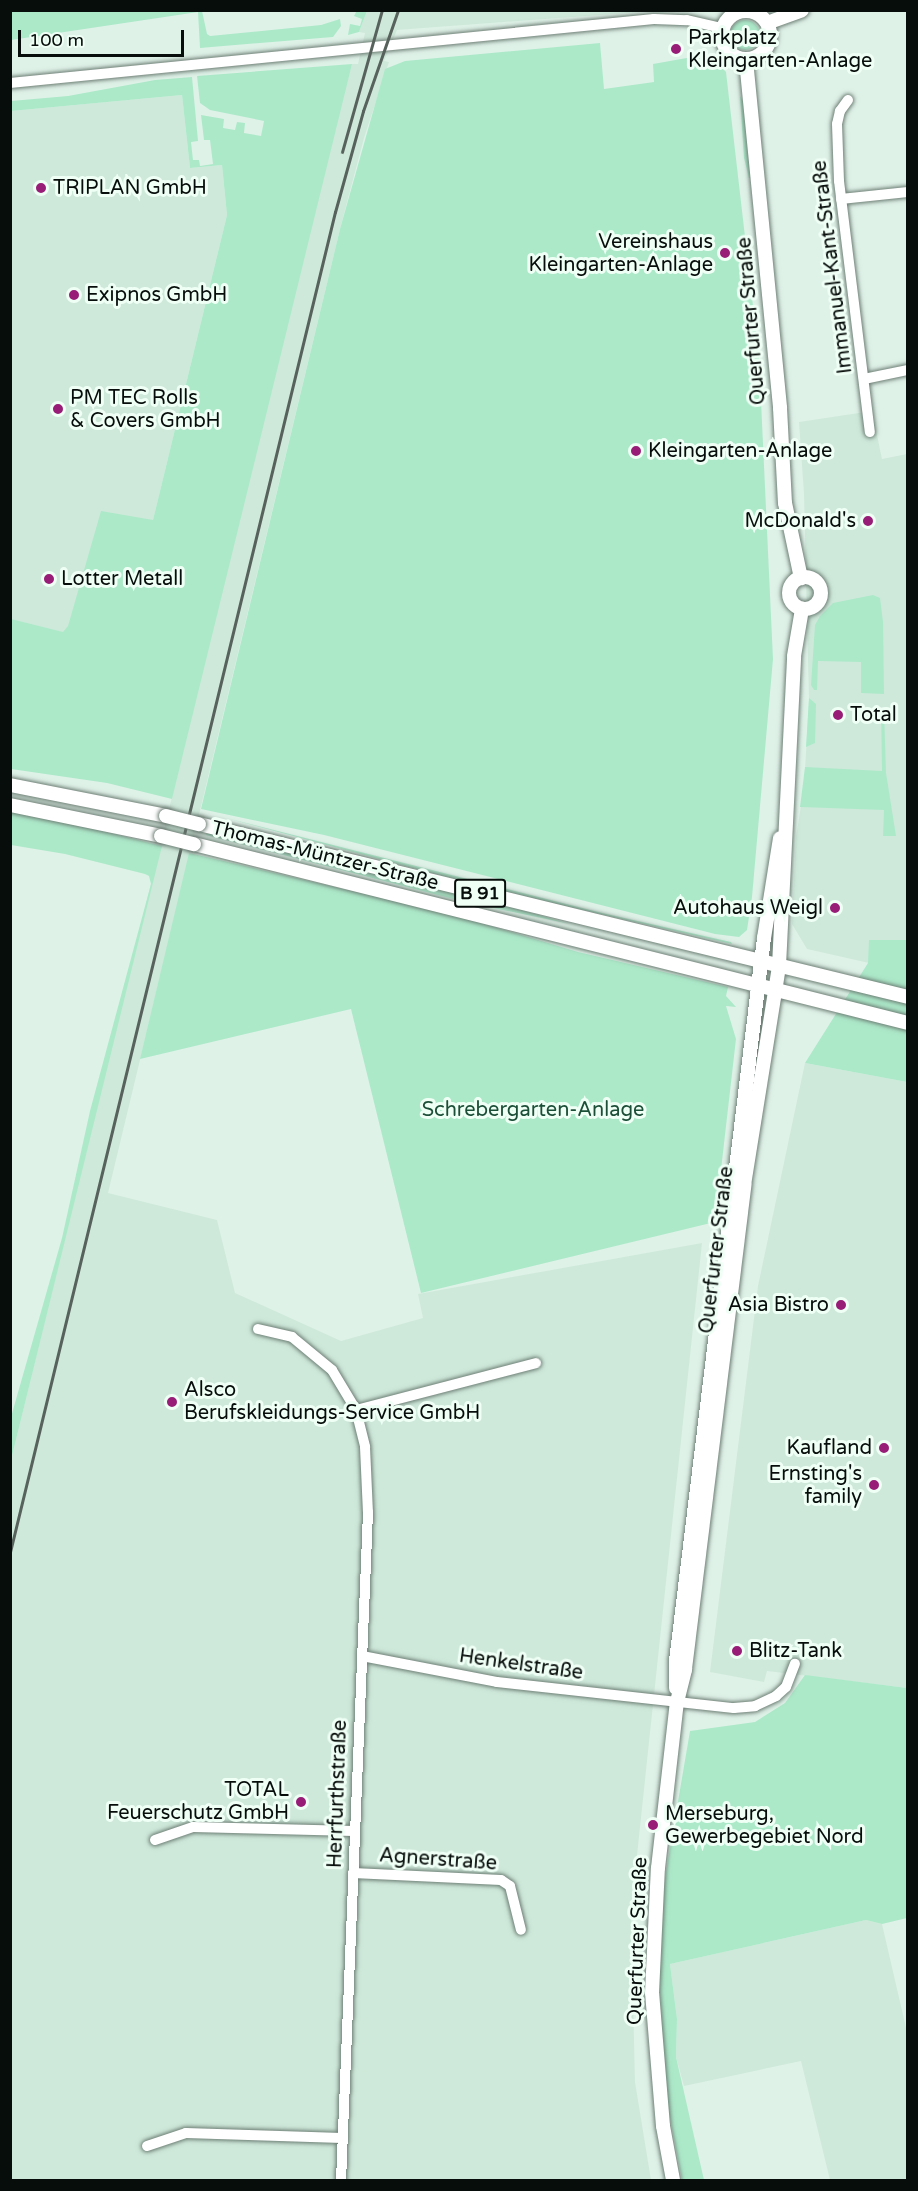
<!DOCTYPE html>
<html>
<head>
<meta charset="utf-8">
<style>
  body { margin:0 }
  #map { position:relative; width:918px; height:2191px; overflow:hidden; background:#dff2e8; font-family:"Varela Round",sans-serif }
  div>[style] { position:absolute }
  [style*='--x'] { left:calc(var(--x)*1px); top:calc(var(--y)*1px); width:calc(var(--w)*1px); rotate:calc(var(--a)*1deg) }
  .built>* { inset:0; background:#cee9da }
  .green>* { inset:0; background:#ace9c9 }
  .round { border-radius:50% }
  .roads { filter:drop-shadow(0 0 2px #6e7f76) drop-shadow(0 0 2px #6e7f76) }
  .minor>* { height:10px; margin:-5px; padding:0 5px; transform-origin:5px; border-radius:5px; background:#fff }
  .major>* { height:14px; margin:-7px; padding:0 7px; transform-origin:7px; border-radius:7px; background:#fff }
  .major>.ring { margin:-7px; padding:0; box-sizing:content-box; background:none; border:14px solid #fff; border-radius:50% }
  .rail>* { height:3px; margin:-1.5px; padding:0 1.5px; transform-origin:1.5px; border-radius:1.5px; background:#57625c }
  .bridges { filter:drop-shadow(0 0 2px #6e7f76) drop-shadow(0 0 2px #6e7f76) }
  .major-bridge>* { height:14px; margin:-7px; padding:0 7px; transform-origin:7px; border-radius:7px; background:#fff }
  .dots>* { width:16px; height:16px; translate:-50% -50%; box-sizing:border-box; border:3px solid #effff6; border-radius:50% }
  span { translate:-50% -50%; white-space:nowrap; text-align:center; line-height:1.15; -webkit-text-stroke:6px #effff6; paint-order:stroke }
  .shield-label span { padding:2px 4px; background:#effff6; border:2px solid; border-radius:4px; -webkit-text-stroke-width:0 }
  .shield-label { font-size:18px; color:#070d0a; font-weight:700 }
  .poi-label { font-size:20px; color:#070d0a }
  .left { translate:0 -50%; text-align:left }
  .right { translate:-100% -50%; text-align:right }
  .street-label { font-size:20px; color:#070d0a }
  .park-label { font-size:20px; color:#1c4f38 }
  .frame { position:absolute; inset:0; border:12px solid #070d0a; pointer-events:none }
  .scale { position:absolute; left:18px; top:30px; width:166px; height:27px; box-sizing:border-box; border:3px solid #070d0a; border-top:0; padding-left:8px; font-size:18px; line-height:21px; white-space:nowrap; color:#070d0a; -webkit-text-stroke:4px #effff6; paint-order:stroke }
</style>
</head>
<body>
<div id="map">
  <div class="built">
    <div style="clip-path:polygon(367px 11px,653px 11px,397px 30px,384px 61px,389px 62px,364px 138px,340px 229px,108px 1193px,217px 1220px,235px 1293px,341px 1341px,423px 1318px,418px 1294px,702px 1243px,631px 1912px,635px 2082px,651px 2180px,11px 2180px,11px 1460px,334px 130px,352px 64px,358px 64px,365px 33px,359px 32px)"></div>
    <div style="clip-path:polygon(182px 95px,190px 168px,222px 165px,227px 215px,154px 516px,104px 747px,11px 735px,11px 111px)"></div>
    <div style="clip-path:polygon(872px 411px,882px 459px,907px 454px,907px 940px,869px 940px,869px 963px,807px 949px,792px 924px,796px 837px,804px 787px,809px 700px,804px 494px,799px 422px)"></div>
    <div style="clip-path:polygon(805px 1063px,907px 1082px,907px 1688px,767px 1671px,764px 1682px,710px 1672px,758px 1286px)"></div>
    <div style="clip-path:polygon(866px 1920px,882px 1924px,907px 2032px,907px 2180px,830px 2180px,801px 2061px,684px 2086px,676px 2057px,677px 2019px,670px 1964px)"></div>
  </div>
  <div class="green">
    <div style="clip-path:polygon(357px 10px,367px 11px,359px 32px,348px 35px,350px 24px,360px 26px,362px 19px,354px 16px)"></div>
    <div style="clip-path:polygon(10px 11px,202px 11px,207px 34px,210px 36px,321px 25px,340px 19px,341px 26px,333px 37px,200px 48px,198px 12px,11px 40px)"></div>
    <div class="round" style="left:730px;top:20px;width:30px;height:30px"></div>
    <div style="clip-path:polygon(600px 43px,604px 89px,654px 82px,653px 64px,709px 54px,726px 72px,759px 358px,773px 659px,752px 897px,747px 930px,739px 937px,715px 934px,324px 835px,201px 809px,340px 229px,385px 69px,405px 61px)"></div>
    <div style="clip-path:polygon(352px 64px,172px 799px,107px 783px,11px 769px,11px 619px,63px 632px,68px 626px,101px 511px,153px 520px,227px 215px,222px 165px,190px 168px,182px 95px,11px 111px,11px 101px,68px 96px,155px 80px,192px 77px,198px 141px,191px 142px,193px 160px,199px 160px,200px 166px,213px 164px,210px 140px,204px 140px,201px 115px,224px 119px,223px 128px,235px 130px,237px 122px,245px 123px,244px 133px,261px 136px,264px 121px,210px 110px,200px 103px,197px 76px)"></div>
    <div style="clip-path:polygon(740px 96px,744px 103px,751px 179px,749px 178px,744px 158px)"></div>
    <div style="clip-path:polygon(873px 595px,880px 598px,883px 622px,884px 694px,861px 693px,861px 662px,818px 661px,817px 690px,814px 690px,811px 685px,815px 625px,820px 616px,833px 603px)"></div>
    <div style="clip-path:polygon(809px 698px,816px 704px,815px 743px,806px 747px)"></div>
    <div style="clip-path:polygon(881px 708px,884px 710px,886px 773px,896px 836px,883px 836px,884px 810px,800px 807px,805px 767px,882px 771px)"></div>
    <div style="clip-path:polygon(11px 811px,47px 817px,162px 846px,11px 1460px,11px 1417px,62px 1238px,90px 1111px,151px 884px,149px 876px,145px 874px,65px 854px,11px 845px)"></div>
    <div style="clip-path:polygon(226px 818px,602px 913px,731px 942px,732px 944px,491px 889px)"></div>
    <div style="clip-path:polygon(208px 830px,448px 889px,570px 924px,465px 902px,264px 850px,206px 835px)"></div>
    <div style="clip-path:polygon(189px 853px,451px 914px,578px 952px,728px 987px,726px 996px,736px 1007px,726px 1006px,736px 1039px,715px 1222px,421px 1293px,351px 1009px,140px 1059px)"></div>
    <div style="clip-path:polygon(869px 940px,907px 940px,907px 1082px,805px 1063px,868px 963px)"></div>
    <div style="clip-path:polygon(805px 1675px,907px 1688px,907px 1918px,882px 1924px,866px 1920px,670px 1964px,677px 2019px,676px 2057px,704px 2180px,682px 2180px,663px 2081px,659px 1962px,665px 1878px,690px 1731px,755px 1722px,785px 1703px)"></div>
  </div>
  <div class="roads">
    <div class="minor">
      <div style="--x:10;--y:83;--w:647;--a:-5.68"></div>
      <div style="--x:654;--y:19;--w:33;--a:2"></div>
      <div style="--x:687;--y:20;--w:37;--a:13"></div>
      <div style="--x:848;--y:100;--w:14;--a:126"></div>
      <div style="--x:840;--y:111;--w:13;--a:103"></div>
      <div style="--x:837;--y:124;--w:57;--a:88"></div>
      <div style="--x:839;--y:181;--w:253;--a:83"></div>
      <div style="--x:841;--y:199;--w:67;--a:-6"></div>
      <div style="--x:864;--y:379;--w:45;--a:-11.6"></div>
      <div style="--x:258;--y:1329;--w:35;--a:13"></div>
      <div style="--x:292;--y:1337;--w:52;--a:39.5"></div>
      <div style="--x:332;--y:1370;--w:47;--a:59"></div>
      <div style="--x:356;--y:1410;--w:38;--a:76"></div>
      <div style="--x:365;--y:1447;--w:65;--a:87.4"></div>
      <div style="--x:368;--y:1512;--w:669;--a:92.31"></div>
      <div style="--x:356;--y:1410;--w:186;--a:-14.6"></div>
      <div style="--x:362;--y:1656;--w:137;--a:10.9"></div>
      <div style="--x:497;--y:1682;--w:238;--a:6.3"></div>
      <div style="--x:734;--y:1708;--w:21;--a:-5"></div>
      <div style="--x:755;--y:1706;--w:23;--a:-25"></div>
      <div style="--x:776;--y:1696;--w:13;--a:-42"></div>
      <div style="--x:786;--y:1687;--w:25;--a:-69"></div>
      <div style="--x:155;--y:1840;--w:40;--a:-18.9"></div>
      <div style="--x:193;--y:1827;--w:161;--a:1.4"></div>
      <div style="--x:353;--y:1873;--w:148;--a:2.7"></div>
      <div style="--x:501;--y:1880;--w:11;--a:34"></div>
      <div style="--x:510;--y:1886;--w:45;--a:76"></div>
      <div style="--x:147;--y:2146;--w:41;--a:-18.4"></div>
      <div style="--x:186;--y:2133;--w:156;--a:1.8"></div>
    </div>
    <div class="major">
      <div class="ring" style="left:722px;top:11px;width:34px;height:34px"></div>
      <div style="--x:767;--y:23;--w:37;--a:-20"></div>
      <div style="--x:746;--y:60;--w:350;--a:84.4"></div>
      <div style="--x:780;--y:408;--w:95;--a:87"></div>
      <div style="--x:785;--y:503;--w:77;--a:78"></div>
      <div class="ring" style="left:789px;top:577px;width:18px;height:18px"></div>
      <div style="--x:10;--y:785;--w:159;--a:11.2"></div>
      <div style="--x:10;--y:805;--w:154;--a:11.6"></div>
      <div style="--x:199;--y:824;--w:730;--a:13.71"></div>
      <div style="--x:194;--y:844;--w:736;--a:14.07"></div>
      <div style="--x:676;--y:1688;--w:27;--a:-90"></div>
      <div style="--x:676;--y:1661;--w:728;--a:-83.06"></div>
      <div style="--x:764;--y:938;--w:101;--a:-80.9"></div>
      <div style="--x:673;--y:2180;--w:55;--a:-100.5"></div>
      <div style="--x:663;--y:2126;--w:133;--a:-94.7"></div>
      <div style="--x:652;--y:1993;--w:125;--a:-87.3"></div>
      <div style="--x:658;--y:1868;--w:167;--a:-83.5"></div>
      <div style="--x:677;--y:1702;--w:34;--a:-76"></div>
      <div style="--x:685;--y:1669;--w:488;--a:-83"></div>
      <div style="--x:744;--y:1185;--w:222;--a:-80.9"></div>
      <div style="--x:779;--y:966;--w:310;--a:-87.2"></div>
      <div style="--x:794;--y:656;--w:48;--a:-80.3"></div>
    </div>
  </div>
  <div class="rail">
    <div style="--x:342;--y:152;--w:148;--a:-74.3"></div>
    <div style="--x:10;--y:1552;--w:1379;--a:-76.37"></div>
    <div style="--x:335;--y:212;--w:105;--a:-74.5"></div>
    <div style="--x:363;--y:111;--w:107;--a:-70.9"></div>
  </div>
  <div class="bridges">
    <div class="major-bridge">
      <div style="--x:166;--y:816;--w:34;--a:14"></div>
      <div style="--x:161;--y:836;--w:34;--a:14"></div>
    </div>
  </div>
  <div class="dots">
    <div style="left:676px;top:49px;background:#971d77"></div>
    <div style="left:41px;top:188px;background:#971d77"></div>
    <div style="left:725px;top:253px;background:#971d77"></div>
    <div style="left:74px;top:295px;background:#971d77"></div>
    <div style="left:58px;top:409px;background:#971d77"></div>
    <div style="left:636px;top:451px;background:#971d77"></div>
    <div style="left:868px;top:521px;background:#971d77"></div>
    <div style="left:49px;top:579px;background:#971d77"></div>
    <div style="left:838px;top:715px;background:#971d77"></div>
    <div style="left:835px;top:908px;background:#971d77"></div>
    <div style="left:841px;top:1305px;background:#971d77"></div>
    <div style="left:172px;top:1402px;background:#971d77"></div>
    <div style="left:884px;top:1448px;background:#971d77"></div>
    <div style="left:874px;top:1485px;background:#971d77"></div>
    <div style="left:737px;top:1651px;background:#971d77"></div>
    <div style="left:301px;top:1802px;background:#971d77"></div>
    <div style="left:653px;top:1825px;background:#971d77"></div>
  </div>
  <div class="shield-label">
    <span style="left:480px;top:893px">B 91</span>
  </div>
  <div class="poi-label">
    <span class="left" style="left:688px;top:50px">Parkplatz<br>Kleingarten-Anlage</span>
    <span class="left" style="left:53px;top:188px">TRIPLAN GmbH</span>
    <span class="right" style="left:713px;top:254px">Vereinshaus<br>Kleingarten-Anlage</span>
    <span class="left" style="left:86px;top:295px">Exipnos GmbH</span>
    <span class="left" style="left:70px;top:410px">PM TEC Rolls<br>&amp; Covers GmbH</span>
    <span class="left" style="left:648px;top:451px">Kleingarten-Anlage</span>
    <span class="right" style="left:856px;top:521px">McDonald's</span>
    <span class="left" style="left:61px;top:579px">Lotter Metall</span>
    <span class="left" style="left:850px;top:715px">Total</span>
    <span class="right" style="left:823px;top:908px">Autohaus Weigl</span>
    <span class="right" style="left:829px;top:1305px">Asia Bistro</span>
    <span class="left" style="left:184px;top:1402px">Alsco<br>Berufskleidungs-Service GmbH</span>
    <span class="right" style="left:872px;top:1448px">Kaufland</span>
    <span class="right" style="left:862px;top:1486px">Ernsting's<br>family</span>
    <span class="left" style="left:749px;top:1651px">Blitz-Tank</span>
    <span class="right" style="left:289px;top:1802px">TOTAL<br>Feuerschutz GmbH</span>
    <span class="left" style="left:665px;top:1826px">Merseburg,<br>Gewerbegebiet Nord</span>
  </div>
  <div class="street-label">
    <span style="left:833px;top:267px;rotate:-97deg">Immanuel-Kant-Straße</span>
    <span style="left:752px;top:321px;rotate:-95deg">Querfurter Straße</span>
    <span style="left:325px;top:856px;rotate:14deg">Thomas-Müntzer-Straße</span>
    <span style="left:717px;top:1250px;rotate:-83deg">Querfurter Straße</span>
    <span style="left:521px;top:1665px;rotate:8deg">Henkelstraße</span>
    <span style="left:338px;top:1794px;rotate:-88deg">Herrfurthstraße</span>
    <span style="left:438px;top:1860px;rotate:4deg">Agnerstraße</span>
    <span style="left:638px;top:1941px;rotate:-88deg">Querfurter Straße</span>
  </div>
  <div class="park-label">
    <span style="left:533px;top:1110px">Schrebergarten-Anlage</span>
  </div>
  <div class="frame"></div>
  <div class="scale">100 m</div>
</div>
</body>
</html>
